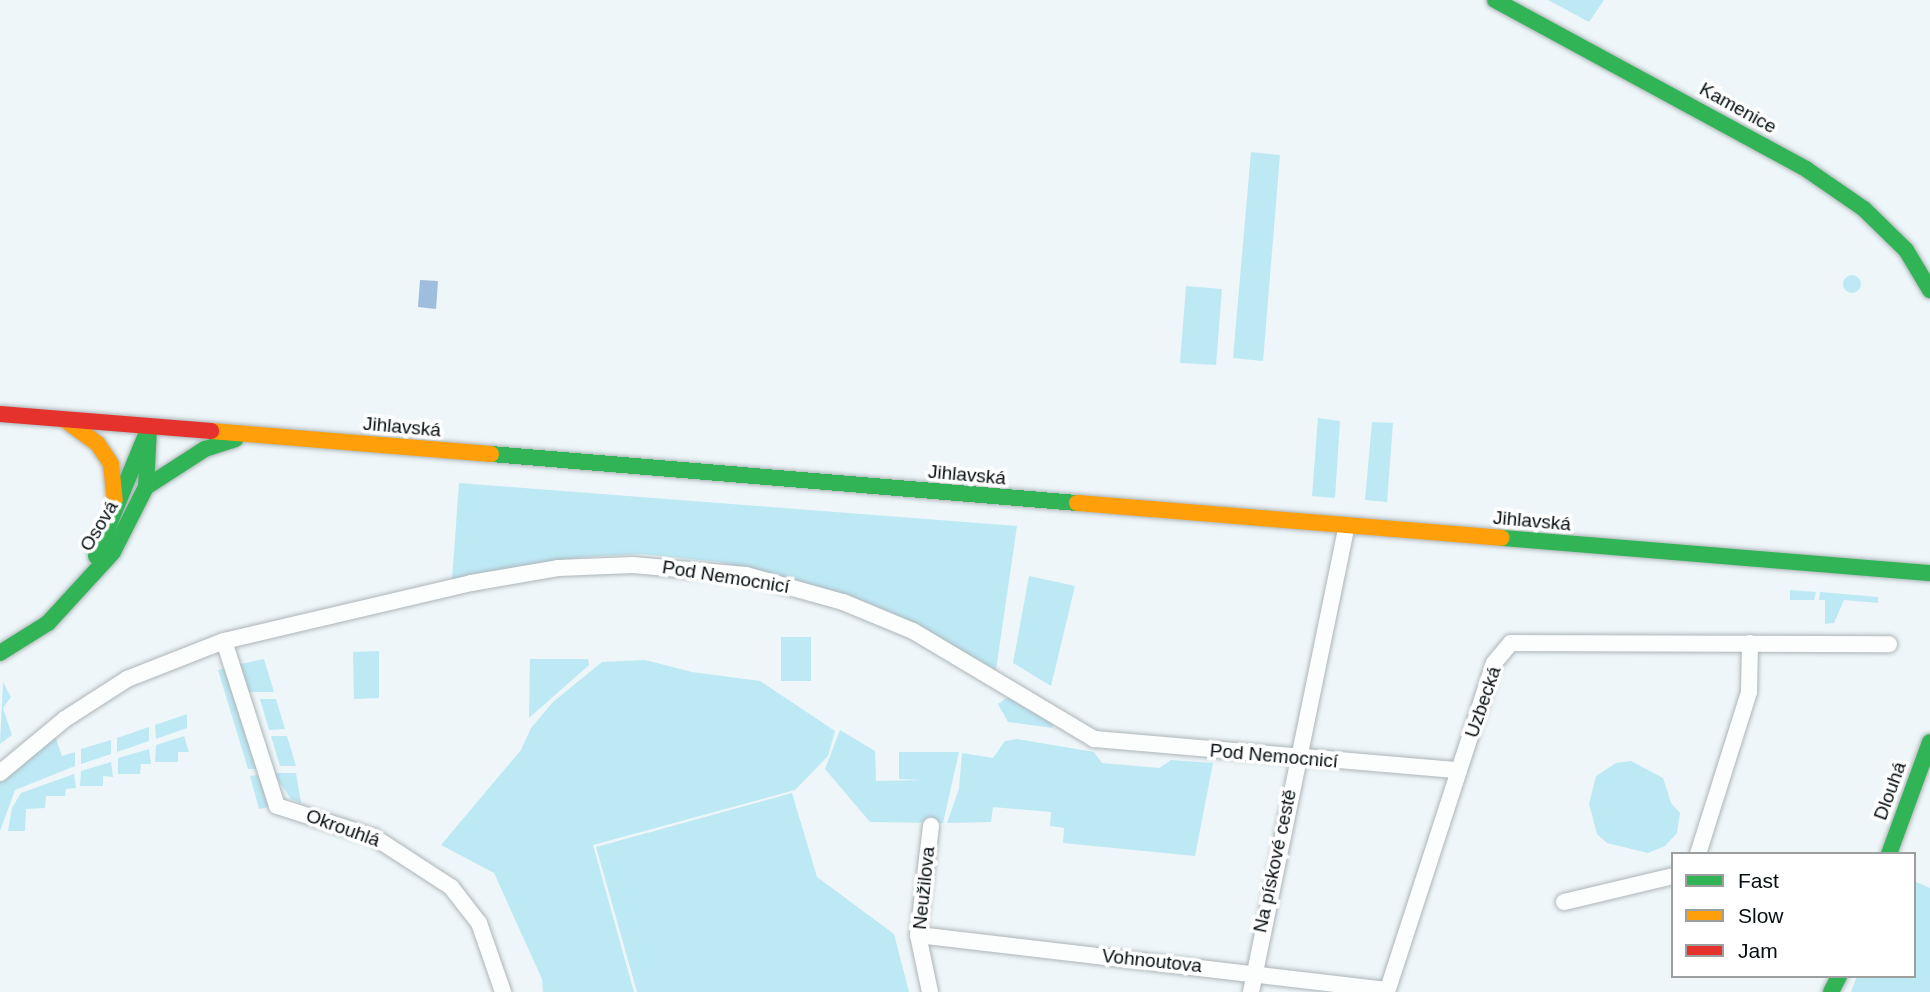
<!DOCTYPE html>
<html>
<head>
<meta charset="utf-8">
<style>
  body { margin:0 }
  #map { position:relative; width:1930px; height:992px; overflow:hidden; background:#eef6f9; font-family:Helvetica,sans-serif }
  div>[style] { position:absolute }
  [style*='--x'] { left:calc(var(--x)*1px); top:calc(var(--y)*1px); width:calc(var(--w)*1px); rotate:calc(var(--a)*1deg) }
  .green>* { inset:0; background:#bde9f5 }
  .round { border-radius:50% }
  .water>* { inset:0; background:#9fbddc }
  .roads { filter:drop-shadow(0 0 2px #adb5b8) drop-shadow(0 0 2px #adb5b8) }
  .street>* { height:16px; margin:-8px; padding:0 8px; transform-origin:8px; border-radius:8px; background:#fcfefe }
  .fast>* { height:16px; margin:-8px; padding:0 8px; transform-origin:8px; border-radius:8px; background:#30b455 }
  .slow>* { height:16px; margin:-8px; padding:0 8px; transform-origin:8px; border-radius:8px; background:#ff9f0a }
  .jam>* { height:16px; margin:-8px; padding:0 8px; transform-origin:8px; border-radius:8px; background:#e5322d }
  span { translate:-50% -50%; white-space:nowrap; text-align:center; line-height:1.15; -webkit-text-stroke:7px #fff; paint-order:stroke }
  .street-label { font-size:19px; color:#060e11 }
  .legend { position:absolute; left:1671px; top:852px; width:245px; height:126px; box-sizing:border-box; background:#fff; border:2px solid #9b9fa0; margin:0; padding:9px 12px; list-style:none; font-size:21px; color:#060e11 }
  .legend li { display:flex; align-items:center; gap:14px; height:35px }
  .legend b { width:35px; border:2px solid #9b9fa0 }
</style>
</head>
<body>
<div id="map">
  <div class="green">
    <div style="clip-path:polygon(1548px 0,1604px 0,1589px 22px)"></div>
    <div style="clip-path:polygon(1251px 152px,1280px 155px,1263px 361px,1233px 358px)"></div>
    <div class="round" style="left:1843px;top:275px;width:18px;height:18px"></div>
    <div style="clip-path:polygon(1186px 286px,1222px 289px,1216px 365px,1180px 363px)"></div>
    <div style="clip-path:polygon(1318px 418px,1340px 421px,1335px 498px,1312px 496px)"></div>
    <div style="clip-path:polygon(1372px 422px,1393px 423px,1387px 502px,1365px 500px)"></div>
    <div style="clip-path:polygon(459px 483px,1017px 526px,996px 670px,911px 622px,860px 600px,720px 562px,641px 554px,582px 557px,452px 580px)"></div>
    <div style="clip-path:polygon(1029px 576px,1075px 586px,1051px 686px,1013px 663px)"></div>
    <div style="clip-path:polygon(1790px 590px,1816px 592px,1814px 600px,1790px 600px)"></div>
    <div style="clip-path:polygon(1820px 592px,1878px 597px,1878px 603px,1844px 600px,1834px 623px,1825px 624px,1825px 600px,1819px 600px)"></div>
    <div style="clip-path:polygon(781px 637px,811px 637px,811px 681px,781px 681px)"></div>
    <div style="clip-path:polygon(379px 651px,379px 698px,354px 699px,353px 652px)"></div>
    <div style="clip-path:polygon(264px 659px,274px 692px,249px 692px,240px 664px)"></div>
    <div style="clip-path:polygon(588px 659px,589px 665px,529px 718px,530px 659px)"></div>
    <div style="clip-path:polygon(645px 660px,692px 672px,760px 681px,835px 731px,828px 756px,795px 790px,593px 845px,634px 992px,543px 992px,542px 979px,494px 873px,441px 845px,521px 750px,531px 728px,553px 702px,602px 662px)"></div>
    <div style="clip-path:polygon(226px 668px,258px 769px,248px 769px,218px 670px)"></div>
    <div style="clip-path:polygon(3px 682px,11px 697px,3px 708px,12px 735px,0 744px)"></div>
    <div style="clip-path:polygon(1008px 697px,1052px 723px,1053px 728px,1008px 722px,998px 704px)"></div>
    <div style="clip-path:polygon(260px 699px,276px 699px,285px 729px,269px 730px)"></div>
    <div style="clip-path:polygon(187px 714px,187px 728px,156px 739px,155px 725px)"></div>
    <div style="clip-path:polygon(149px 727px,149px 741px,117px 752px,117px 738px)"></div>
    <div style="clip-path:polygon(840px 730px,875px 751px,876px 781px,924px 780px,899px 779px,899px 752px,959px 752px,943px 823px,870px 822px,825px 769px)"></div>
    <div style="clip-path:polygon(55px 736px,62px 756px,75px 752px,75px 766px,15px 790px,0 831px,0 782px)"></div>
    <div style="clip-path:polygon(184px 736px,189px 752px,178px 752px,178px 762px,155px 762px,156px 745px)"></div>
    <div style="clip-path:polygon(271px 736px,287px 736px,296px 766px,280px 766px)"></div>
    <div style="clip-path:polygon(1017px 739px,1094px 752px,1102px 763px,1159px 768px,1171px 760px,1213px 763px,1195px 856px,1063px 843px,1064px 828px,1050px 826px,1051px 812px,993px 807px,991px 822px,947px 823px,959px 789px,962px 753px,993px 758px,1005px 741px)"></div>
    <div style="clip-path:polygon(111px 740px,111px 754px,81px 764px,81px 749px)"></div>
    <div style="clip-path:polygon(149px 749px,151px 764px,141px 764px,140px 774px,118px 774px,118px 758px)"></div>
    <div style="clip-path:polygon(1631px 761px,1663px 778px,1671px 803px,1680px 813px,1677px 833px,1665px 846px,1648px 853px,1607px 843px,1597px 834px,1589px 804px,1596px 776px,1616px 763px)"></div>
    <div style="clip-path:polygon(111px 762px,113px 777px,103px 776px,103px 786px,80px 786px,81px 771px)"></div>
    <div style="clip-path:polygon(273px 773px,296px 773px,301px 803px,291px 799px)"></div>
    <div style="clip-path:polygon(74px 774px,76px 788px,66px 789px,65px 796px,46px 796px,45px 808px,26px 809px,25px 831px,8px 831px,12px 808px,21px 793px)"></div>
    <div style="clip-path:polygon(259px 775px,269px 807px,259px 809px,250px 776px)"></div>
    <div style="clip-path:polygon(792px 793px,817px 877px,894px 934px,909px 992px,637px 992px,596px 847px)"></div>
    <div style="clip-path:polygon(1914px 881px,1930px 888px,1930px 992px,1851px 992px,1857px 976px,1914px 976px)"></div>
  </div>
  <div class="water">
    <div style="clip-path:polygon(420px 280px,438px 281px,436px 309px,418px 307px)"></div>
  </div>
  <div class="roads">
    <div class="street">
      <div style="--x:224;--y:641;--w:173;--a:72.2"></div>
      <div style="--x:277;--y:806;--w:102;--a:17.7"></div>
      <div style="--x:374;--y:837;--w:92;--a:33"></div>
      <div style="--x:451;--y:887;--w:46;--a:52.1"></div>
      <div style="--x:479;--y:923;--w:73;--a:70.8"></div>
      <div style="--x:0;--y:773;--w:85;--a:-39.7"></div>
      <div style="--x:65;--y:719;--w:74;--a:-32.8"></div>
      <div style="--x:127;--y:679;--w:104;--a:-21.4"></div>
      <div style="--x:224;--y:641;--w:254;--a:-13.2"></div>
      <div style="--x:471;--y:583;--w:88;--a:-9.8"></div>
      <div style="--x:558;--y:568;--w:75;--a:-2.3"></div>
      <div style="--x:633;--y:565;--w:113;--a:5.1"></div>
      <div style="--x:746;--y:575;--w:101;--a:15.6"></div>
      <div style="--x:843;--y:602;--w:76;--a:22.5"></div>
      <div style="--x:913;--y:631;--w:211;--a:30.8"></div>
      <div style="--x:1094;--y:739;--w:366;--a:4.9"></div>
      <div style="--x:1698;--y:854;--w:170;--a:-72.5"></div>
      <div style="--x:1749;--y:692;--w:49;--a:-88.8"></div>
      <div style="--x:1564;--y:902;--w:112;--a:-13.4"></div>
      <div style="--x:918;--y:935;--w:472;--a:6.7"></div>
      <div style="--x:930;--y:992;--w:58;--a:-101.9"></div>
      <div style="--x:918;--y:935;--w:110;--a:-83.2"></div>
      <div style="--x:1251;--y:992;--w:476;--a:-78.4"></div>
      <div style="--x:1387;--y:992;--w:346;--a:-72"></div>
      <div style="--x:1494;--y:663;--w:26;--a:-50"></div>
      <div style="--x:1511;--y:643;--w:378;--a:0.2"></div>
    </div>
    <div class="fast">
      <div style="--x:1495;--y:0;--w:354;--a:28.5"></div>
      <div style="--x:1806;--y:169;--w:70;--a:34.6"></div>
      <div style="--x:1864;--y:209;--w:59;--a:44.3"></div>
      <div style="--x:1906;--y:250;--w:47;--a:59"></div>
      <div style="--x:491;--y:454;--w:588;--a:4.78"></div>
      <div style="--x:146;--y:487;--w:70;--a:-32.8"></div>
      <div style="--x:205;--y:449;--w:32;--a:-18"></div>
      <div style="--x:1502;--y:538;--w:429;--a:4.7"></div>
      <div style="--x:96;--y:556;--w:134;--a:-67.6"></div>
      <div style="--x:0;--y:653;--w:57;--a:-32"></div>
      <div style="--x:48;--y:623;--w:96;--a:-47.5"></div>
      <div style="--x:113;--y:552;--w:73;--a:-63.1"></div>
      <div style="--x:146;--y:487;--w:60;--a:-87.1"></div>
      <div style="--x:1889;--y:854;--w:119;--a:-69.9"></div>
      <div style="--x:1831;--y:992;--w:18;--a:-63"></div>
    </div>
    <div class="slow">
      <div style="--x:65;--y:420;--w:39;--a:36"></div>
      <div style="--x:97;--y:443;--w:25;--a:56"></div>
      <div style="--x:111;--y:464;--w:36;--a:84"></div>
      <div style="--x:211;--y:431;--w:281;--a:4.7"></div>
      <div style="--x:1077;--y:503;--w:426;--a:4.7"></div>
    </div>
    <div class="jam">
      <div style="--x:0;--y:414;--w:212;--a:4.6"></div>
    </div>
  </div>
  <div class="street-label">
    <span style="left:1738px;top:108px;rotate:29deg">Kamenice</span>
    <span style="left:402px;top:427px;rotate:5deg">Jihlavská</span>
    <span style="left:967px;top:475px;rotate:5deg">Jihlavská</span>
    <span style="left:1532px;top:521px;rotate:5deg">Jihlavská</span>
    <span style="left:99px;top:526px;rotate:-59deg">Osová</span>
    <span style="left:726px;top:577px;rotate:9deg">Pod Nemocnicí</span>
    <span style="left:1483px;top:702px;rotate:-71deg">Uzbecká</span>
    <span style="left:1274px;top:756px;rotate:5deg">Pod Nemocnicí</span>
    <span style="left:1890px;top:791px;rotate:-70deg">Dlouhá</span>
    <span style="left:343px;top:828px;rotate:20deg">Okrouhlá</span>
    <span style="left:1275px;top:861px;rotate:-78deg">Na pískové cestě</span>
    <span style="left:924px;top:888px;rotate:-84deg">Neužilova</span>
    <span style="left:1152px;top:961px;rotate:6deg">Vohnoutova</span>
  </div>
  <ul class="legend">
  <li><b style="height:9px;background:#30b455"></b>Fast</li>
  <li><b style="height:9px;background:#ff9f0a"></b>Slow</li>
  <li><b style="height:9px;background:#e5322d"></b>Jam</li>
  </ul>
</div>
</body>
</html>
